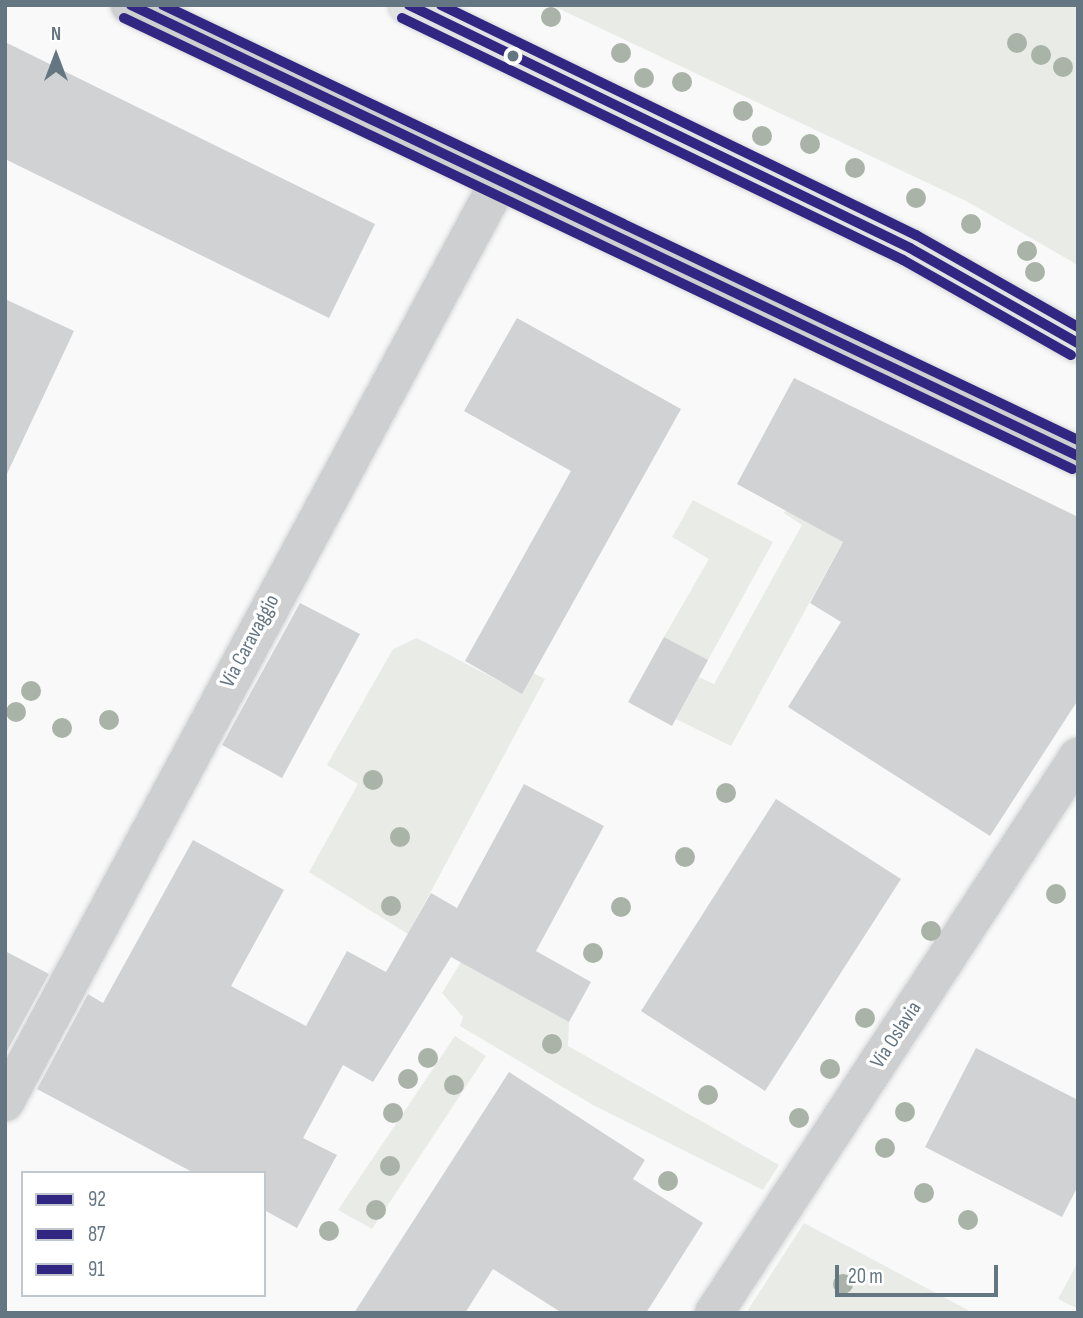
<!DOCTYPE html>
<html>
<head>
<meta charset="utf-8">
<style>
  body { margin:0 }
  #map { position:relative; width:1083px; height:1318px; overflow:hidden; background:#f9f9f9; font-family:"Sofia Sans Condensed",sans-serif }
  div>[style] { position:absolute }
  [style*='--x'] { left:calc(var(--x)*1px); top:calc(var(--y)*1px); width:calc(var(--w)*1px); rotate:calc(var(--a)*1deg) }
  .green>* { inset:0; background:#e8ebe6 }
  .building>* { inset:0; background:#d0d2d3 }
  .roads { filter:drop-shadow(0 0 2px #d5d6d7) drop-shadow(0 0 2px #d5d6d7) }
  .minor>* { height:38px; margin:-19px; padding:0 19px; transform-origin:19px; border-radius:19px; background:#cecfd0 }
  .major>* { height:38px; margin:-19px; padding:0 19px; transform-origin:19px; border-radius:19px; background:#e1e2e2 }
  .bus-1>* { height:10px; margin:-5px; padding:0 5px; transform-origin:5px; border-radius:5px; background:#312783 }
  .bus-2>* { height:10px; margin:-5px; padding:0 5px; transform-origin:5px; border-radius:5px; background:#312783 }
  .bus-3>* { height:10px; margin:-5px; padding:0 5px; transform-origin:5px; border-radius:5px; background:#312783 }
  .trees>* { width:20px; height:20px; margin:-10px; border-radius:50%; background:#a9b3a7 }
  .dots>* { width:19px; height:19px; translate:-50% -50%; box-sizing:border-box; border:4px solid #fff; border-radius:50% }
  span { translate:-50% -50%; white-space:nowrap; text-align:center; line-height:1.15; -webkit-text-stroke:7px #fff; paint-order:stroke }
  .street-label { font-size:21px; color:#657683 }
  .frame { position:absolute; inset:0; border:7px solid #657683; pointer-events:none }
  .legend { position:absolute; left:21px; top:1171px; width:245px; height:126px; box-sizing:border-box; background:#fff; border:2px solid #c1c8cd; margin:0; padding:9px 12px; list-style:none; font-size:21px; color:#657683 }
  .legend li { display:flex; align-items:center; gap:14px; height:35px }
  .legend b { width:35px; border:2px solid #c1c8cd }
  .north { position:absolute; left:21px; top:21px; width:70px; height:70px; -webkit-text-stroke:5px #fff; paint-order:stroke; rotate:0deg; font-size:19px; font-weight:700; line-height:28px; text-align:center; color:#657683 }
  .north::after { content:''; display:block; margin:auto; width:24px; height:32px; background:#657683; clip-path:polygon(50% 0,100% 100%,50% 72%,0 100%) }
  .scale { position:absolute; left:835px; top:1265px; width:163px; height:32px; box-sizing:border-box; border:4px solid #657683; border-top:0; padding-left:9px; font-size:21px; line-height:24px; white-space:nowrap; color:#657683; -webkit-text-stroke:5px #fff; paint-order:stroke }
</style>
</head>
<body>
<div id="map">
  <div class="green">
    <div style="clip-path:polygon(551px 5px,1078px 5px,1078px 265px,966px 201px)"></div>
    <div style="clip-path:polygon(806px 474px,864px 503px,731px 746px,676px 719px,699px 677px,714px 684px,802px 525px,784px 513px)"></div>
    <div style="clip-path:polygon(693px 500px,773px 542px,708px 660px,664px 637px,709px 559px,672px 537px)"></div>
    <div style="clip-path:polygon(417px 638px,522px 693px,533px 673px,545px 679px,408px 934px,309px 872px,358px 784px,327px 765px,393px 649px)"></div>
    <div style="clip-path:polygon(461px 962px,569px 1022px,568px 1046px,779px 1165px,763px 1190px,593px 1105px,460px 1026px,463px 1017px,442px 993px)"></div>
    <div style="clip-path:polygon(455px 1036px,486px 1056px,372px 1229px,338px 1210px)"></div>
    <div style="clip-path:polygon(804px 1223px,968px 1310px,966px 1313px,746px 1313px)"></div>
    <div style="clip-path:polygon(1078px 1262px,1078px 1309px,1058px 1299px)"></div>
  </div>
  <div class="building">
    <div style="clip-path:polygon(5px 42px,375px 224px,329px 318px,5px 159px)"></div>
    <div style="clip-path:polygon(5px 299px,74px 331px,5px 478px)"></div>
    <div style="clip-path:polygon(517px 318px,681px 409px,522px 694px,465px 661px,571px 471px,464px 411px)"></div>
    <div style="clip-path:polygon(794px 378px,1078px 517px,1078px 700px,990px 836px,788px 707px,841px 622px,810px 603px,843px 542px,737px 484px)"></div>
    <div style="clip-path:polygon(300px 603px,360px 634px,282px 778px,222px 745px)"></div>
    <div style="clip-path:polygon(664px 637px,708px 660px,672px 726px,628px 702px)"></div>
    <div style="clip-path:polygon(524px 784px,604px 826px,536px 951px,591px 982px,569px 1022px,451px 957px,373px 1082px,343px 1065px,303px 1138px,337px 1155px,297px 1228px,264px 1210px,264px 1173px,194px 1173px,37px 1089px,88px 994px,103px 1003px,193px 840px,284px 890px,231px 986px,306px 1026px,347px 951px,386px 972px,431px 893px,457px 908px)"></div>
    <div style="clip-path:polygon(776px 799px,901px 879px,765px 1091px,641px 1011px)"></div>
    <div style="clip-path:polygon(5px 951px,49px 974px,5px 1055px)"></div>
    <div style="clip-path:polygon(976px 1048px,1078px 1100px,1078px 1186px,1062px 1217px,925px 1147px)"></div>
    <div style="clip-path:polygon(509px 1072px,645px 1160px,633px 1179px,703px 1223px,646px 1313px,562px 1313px,493px 1269px,465px 1313px,354px 1313px)"></div>
  </div>
  <div class="roads">
    <div class="minor">
      <div style="--x:130;--y:5;--w:1050;--a:25.44"></div>
      <div style="--x:5;--y:1102;--w:1044;--a:-61.77"></div>
      <div style="--x:714;--y:1313;--w:665;--a:-56.79"></div>
    </div>
    <div class="major">
      <div style="--x:408;--y:5;--w:558;--a:25.83"></div>
      <div style="--x:910;--y:248;--w:193;--a:29.5"></div>
    </div>
  </div>
  <div class="bus-1">
    <div style="--x:131;--y:5;--w:1049;--a:25.47"></div>
    <div style="--x:409;--y:5;--w:557;--a:25.87"></div>
    <div style="--x:910;--y:248;--w:193;--a:29.5"></div>
  </div>
  <div class="bus-2">
    <div style="--x:124;--y:18;--w:1050;--a:25.44"></div>
    <div style="--x:402;--y:18;--w:556;--a:25.78"></div>
    <div style="--x:903;--y:260;--w:193;--a:29.5"></div>
  </div>
  <div class="bus-3">
    <div style="--x:163;--y:5;--w:1013;--a:25.43"></div>
    <div style="--x:441;--y:5;--w:528;--a:25.84"></div>
    <div style="--x:916;--y:235;--w:186;--a:29.6"></div>
  </div>
  <div class="trees">
    <div style="left:551px;top:17px"></div>
    <div style="left:1017px;top:43px"></div>
    <div style="left:621px;top:53px"></div>
    <div style="left:1041px;top:55px"></div>
    <div style="left:1063px;top:67px"></div>
    <div style="left:644px;top:78px"></div>
    <div style="left:682px;top:82px"></div>
    <div style="left:743px;top:111px"></div>
    <div style="left:762px;top:136px"></div>
    <div style="left:810px;top:144px"></div>
    <div style="left:855px;top:168px"></div>
    <div style="left:916px;top:198px"></div>
    <div style="left:971px;top:224px"></div>
    <div style="left:1027px;top:251px"></div>
    <div style="left:1035px;top:272px"></div>
    <div style="left:31px;top:691px"></div>
    <div style="left:16px;top:712px"></div>
    <div style="left:109px;top:720px"></div>
    <div style="left:62px;top:728px"></div>
    <div style="left:373px;top:780px"></div>
    <div style="left:726px;top:793px"></div>
    <div style="left:400px;top:837px"></div>
    <div style="left:685px;top:857px"></div>
    <div style="left:1056px;top:894px"></div>
    <div style="left:391px;top:906px"></div>
    <div style="left:621px;top:907px"></div>
    <div style="left:931px;top:931px"></div>
    <div style="left:593px;top:953px"></div>
    <div style="left:865px;top:1018px"></div>
    <div style="left:552px;top:1044px"></div>
    <div style="left:428px;top:1058px"></div>
    <div style="left:830px;top:1069px"></div>
    <div style="left:408px;top:1079px"></div>
    <div style="left:454px;top:1085px"></div>
    <div style="left:708px;top:1095px"></div>
    <div style="left:905px;top:1112px"></div>
    <div style="left:393px;top:1113px"></div>
    <div style="left:799px;top:1118px"></div>
    <div style="left:885px;top:1148px"></div>
    <div style="left:390px;top:1166px"></div>
    <div style="left:668px;top:1181px"></div>
    <div style="left:924px;top:1193px"></div>
    <div style="left:376px;top:1210px"></div>
    <div style="left:968px;top:1220px"></div>
    <div style="left:329px;top:1231px"></div>
    <div style="left:843px;top:1284px"></div>
  </div>
  <div class="dots">
    <div style="left:513px;top:56px;background:#657683"></div>
  </div>
  <div class="street-label">
    <span style="left:250px;top:641px;rotate:-62deg">Via Caravaggio</span>
    <span style="left:896px;top:1035px;rotate:-57deg">Via Oslavia</span>
  </div>
  <div class="frame"></div>
  <ul class="legend">
  <li><b style="height:9px;background:#312783"></b>92</li>
  <li><b style="height:9px;background:#312783"></b>87</li>
  <li><b style="height:9px;background:#312783"></b>91</li>
  </ul>
  <div class="north">N</div>
  <div class="scale">20 m</div>
</div>
</body>
</html>
